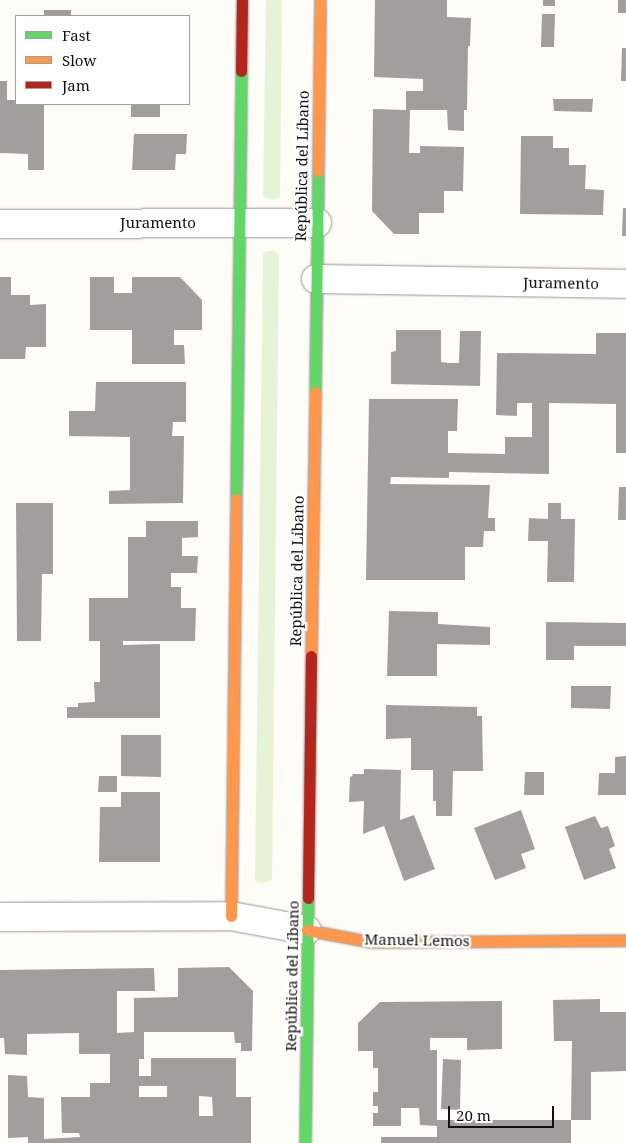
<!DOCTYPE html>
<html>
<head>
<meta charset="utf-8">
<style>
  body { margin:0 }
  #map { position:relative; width:626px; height:1143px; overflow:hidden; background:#fdfcf7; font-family:"Noto Serif",serif }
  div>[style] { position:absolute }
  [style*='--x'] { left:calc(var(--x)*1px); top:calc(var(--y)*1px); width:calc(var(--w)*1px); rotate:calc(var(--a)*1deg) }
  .green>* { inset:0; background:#e7f3d7 }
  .building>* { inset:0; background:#a19f9c }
  .roads { filter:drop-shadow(0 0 1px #979795) drop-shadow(0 0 1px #979795) }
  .street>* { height:28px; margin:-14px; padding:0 14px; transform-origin:14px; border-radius:14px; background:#fffffe }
  .fast>* { height:11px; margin:-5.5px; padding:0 5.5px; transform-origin:5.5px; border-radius:5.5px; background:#63d668 }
  .slow>* { height:11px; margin:-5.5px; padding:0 5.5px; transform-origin:5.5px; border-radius:5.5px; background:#ff974d }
  .jam>* { height:11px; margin:-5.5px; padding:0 5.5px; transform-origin:5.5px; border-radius:5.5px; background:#b3261e }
  span { translate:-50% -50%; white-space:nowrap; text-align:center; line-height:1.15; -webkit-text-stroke:5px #fff; paint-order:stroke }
  .street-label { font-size:15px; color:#111 }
  .legend { position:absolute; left:15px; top:15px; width:175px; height:90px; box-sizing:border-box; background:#fff; border:1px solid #a0a0a0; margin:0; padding:6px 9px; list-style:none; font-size:15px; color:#111 }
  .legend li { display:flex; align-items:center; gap:10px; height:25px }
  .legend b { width:25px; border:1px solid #a0a0a0 }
  .scale { position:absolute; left:448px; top:1106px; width:106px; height:22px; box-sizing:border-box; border:2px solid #111; border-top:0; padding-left:6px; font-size:15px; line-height:18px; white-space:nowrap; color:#111; -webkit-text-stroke:4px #fff; paint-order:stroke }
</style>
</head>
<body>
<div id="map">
  <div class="green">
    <div style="clip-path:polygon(266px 0,282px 0,280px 197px,273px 200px,263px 197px)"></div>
    <div style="clip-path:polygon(267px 251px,274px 251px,279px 254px,272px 880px,261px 883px,255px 881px,263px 254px)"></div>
  </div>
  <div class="building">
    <div style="clip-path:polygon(375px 0,447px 0,447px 17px,471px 18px,470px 46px,468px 46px,467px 110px,464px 110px,464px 131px,448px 130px,447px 110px,410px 110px,409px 153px,420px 153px,420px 146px,464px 147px,463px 191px,444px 191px,444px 213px,419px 213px,419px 234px,394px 234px,372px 211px,373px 109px,406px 110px,406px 91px,423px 91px,423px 79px,374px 77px)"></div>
    <div style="clip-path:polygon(543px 0,555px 0,555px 6px,543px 6px)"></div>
    <div style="clip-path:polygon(618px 0,626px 0,626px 13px,618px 13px)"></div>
    <div style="clip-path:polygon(44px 10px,71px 10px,71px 16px,44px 16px)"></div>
    <div style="clip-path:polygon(542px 14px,555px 14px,554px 47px,541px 47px)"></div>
    <div style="clip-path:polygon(622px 48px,626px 48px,626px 81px,621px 81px)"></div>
    <div style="clip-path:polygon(0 81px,7px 81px,7px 100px,16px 100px,16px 104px,44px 104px,44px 170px,28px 170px,28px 154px,0 153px)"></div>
    <div style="clip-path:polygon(553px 99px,593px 99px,592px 112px,554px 111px)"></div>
    <div style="clip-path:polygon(154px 104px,160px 104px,160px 117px,131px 117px,131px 105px)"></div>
    <div style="clip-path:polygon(134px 134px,187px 134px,186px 154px,176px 154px,175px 170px,132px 170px)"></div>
    <div style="clip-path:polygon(521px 136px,553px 136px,553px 148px,569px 148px,569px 165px,586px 165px,585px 189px,604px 190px,603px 215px,520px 214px)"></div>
    <div style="clip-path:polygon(623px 208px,626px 208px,626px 236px,622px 236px)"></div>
    <div style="clip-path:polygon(0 277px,11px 277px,11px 295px,30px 295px,30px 305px,46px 304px,46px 347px,26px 347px,25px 359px,0 359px)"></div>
    <div style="clip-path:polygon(90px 277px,114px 277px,114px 293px,132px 293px,132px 277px,180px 277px,202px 300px,202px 330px,174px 330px,174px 345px,184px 345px,185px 364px,132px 364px,132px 330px,90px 330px)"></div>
    <div style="clip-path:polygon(396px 330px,441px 330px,441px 362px,450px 363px,459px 363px,460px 331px,481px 331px,480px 386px,391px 384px,391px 352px,396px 351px)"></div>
    <div style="clip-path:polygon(596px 333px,626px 333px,626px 453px,616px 453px,616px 404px,549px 403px,549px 474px,449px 472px,449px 478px,391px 477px,390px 484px,490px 485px,488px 518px,495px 518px,495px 531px,484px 531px,483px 547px,465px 547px,465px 580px,366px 580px,369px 399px,458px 399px,457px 431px,448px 431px,448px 453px,505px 454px,505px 437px,532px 437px,532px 403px,517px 403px,517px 416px,496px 415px,497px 353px,596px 354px)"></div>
    <div style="clip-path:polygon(96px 382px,186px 382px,186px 422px,173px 422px,172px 436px,184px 436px,183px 503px,109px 504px,109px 491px,130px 490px,130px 437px,69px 436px,69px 411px,95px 411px)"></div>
    <div style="clip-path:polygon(619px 487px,626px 487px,626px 520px,618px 520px)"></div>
    <div style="clip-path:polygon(16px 503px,53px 503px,53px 574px,42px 574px,41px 641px,17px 641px)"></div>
    <div style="clip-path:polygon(548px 503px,561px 503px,561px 519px,575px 519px,574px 582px,547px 582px,548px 541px,528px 541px,529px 518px,548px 519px)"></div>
    <div style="clip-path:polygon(146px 521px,198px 521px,198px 537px,182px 538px,182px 556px,198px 556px,197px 573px,171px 573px,171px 587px,181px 587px,181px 608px,196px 608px,195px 641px,123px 641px,123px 645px,160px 644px,160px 718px,67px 718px,67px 707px,78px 707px,78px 703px,95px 702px,94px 682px,100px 682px,100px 641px,89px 641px,89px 598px,128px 598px,128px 537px,146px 537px)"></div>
    <div style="clip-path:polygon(389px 611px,438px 612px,438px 624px,490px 627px,490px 645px,437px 644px,437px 676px,387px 676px)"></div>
    <div style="clip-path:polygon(546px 622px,626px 623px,626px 646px,574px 646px,574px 660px,546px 660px)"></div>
    <div style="clip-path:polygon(571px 686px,611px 686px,610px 709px,571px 708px)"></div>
    <div style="clip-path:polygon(386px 705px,477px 707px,477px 716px,482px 716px,483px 771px,453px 771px,452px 816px,436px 816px,436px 801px,433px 801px,433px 770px,411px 770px,411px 738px,386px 739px)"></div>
    <div style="clip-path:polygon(121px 735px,161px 735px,161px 777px,121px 776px)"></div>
    <div style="clip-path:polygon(626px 756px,626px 795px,598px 795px,599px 773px,615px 773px,615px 757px)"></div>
    <div style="clip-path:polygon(364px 769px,401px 770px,400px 820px,414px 815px,435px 869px,404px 881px,384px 826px,363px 834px,364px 801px,349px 802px,350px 777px,353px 776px,352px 774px,364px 774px)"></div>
    <div style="clip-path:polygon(525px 772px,544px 772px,544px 795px,524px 795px)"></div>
    <div style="clip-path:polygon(99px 776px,117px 776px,117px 792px,98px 792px)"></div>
    <div style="clip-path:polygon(121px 792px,160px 792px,160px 862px,99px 862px,100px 807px,121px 807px)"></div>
    <div style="clip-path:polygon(521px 810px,535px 849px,521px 854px,526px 868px,495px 880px,474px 828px)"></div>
    <div style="clip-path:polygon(595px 816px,601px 828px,608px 826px,615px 846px,609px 849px,616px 868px,584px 880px,565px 827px)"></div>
    <div style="clip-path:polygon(evenodd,229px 967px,253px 991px,252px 1051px,241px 1051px,241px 1043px,235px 1043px,234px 1032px,144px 1032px,144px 1059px,139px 1059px,139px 1076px,151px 1076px,151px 1058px,236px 1058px,236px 1097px,251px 1097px,251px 1143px,28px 1143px,28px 1137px,8px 1138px,8px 1075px,27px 1076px,28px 1097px,44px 1098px,44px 1139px,80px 1137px,79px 1133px,62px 1133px,61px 1097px,90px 1097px,90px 1083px,110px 1083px,110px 1054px,79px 1054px,79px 1033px,27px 1034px,27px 1055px,5px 1054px,4px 1038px,0 1038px,0 970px,154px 968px,155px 991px,117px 991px,117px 1033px,134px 1032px,134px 998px,178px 997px,178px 968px,229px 967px,139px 1086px,167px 1086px,167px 1097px,139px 1097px,139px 1086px,229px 967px,199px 1096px,212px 1097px,213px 1116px,199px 1116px,199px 1096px)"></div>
    <div style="clip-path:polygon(600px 999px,600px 1012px,626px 1012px,626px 1071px,591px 1072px,591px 1120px,571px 1120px,571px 1143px,381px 1143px,381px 1137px,437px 1137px,437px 1126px,420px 1125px,419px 1108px,401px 1108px,401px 1126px,373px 1126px,373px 1113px,378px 1113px,378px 1106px,373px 1106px,373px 1092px,378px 1092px,378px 1068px,373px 1068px,373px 1051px,358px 1051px,358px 1023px,380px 1002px,502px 1001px,502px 1049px,467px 1050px,467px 1038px,430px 1038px,430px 1050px,437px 1050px,437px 1120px,571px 1120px,572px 1041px,554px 1041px,553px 1000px)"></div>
    <div style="clip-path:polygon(443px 1059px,461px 1060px,460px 1110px,441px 1109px)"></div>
  </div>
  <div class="roads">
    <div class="street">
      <div style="--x:0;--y:224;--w:317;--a:-0.2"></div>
      <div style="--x:316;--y:279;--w:310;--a:0.9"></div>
      <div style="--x:0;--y:917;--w:231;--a:-0.2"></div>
      <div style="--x:231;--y:916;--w:77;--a:10.4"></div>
    </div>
    <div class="fast">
      <div style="--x:315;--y:392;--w:221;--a:-89.2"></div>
      <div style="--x:236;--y:499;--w:428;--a:-89.3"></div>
      <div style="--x:305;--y:1143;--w:245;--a:-89.3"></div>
    </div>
    <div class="slow">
      <div style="--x:318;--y:171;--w:171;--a:-89.3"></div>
      <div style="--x:311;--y:656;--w:264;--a:-89.1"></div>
      <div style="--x:231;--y:916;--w:417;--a:-89.3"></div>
      <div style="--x:307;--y:930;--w:65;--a:10.6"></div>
      <div style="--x:371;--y:942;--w:255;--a:-0.4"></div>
    </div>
    <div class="jam">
      <div style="--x:241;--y:71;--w:71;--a:-89.2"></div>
      <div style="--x:308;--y:898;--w:242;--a:-89.3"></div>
    </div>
  </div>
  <div class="street-label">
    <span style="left:302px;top:166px;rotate:-89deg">República del Líbano</span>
    <span style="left:158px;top:223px">Juramento</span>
    <span style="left:561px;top:283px;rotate:1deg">Juramento</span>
    <span style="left:297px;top:571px;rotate:-89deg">República del Líbano</span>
    <span style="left:417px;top:940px;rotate:1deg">Manuel Lemos</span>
    <span style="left:292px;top:976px;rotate:-89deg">República del Líbano</span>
  </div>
  <ul class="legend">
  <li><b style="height:6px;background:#63d668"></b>Fast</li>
  <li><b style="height:6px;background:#ff974d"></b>Slow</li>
  <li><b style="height:6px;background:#b3261e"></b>Jam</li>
  </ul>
  <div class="scale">20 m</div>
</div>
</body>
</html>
